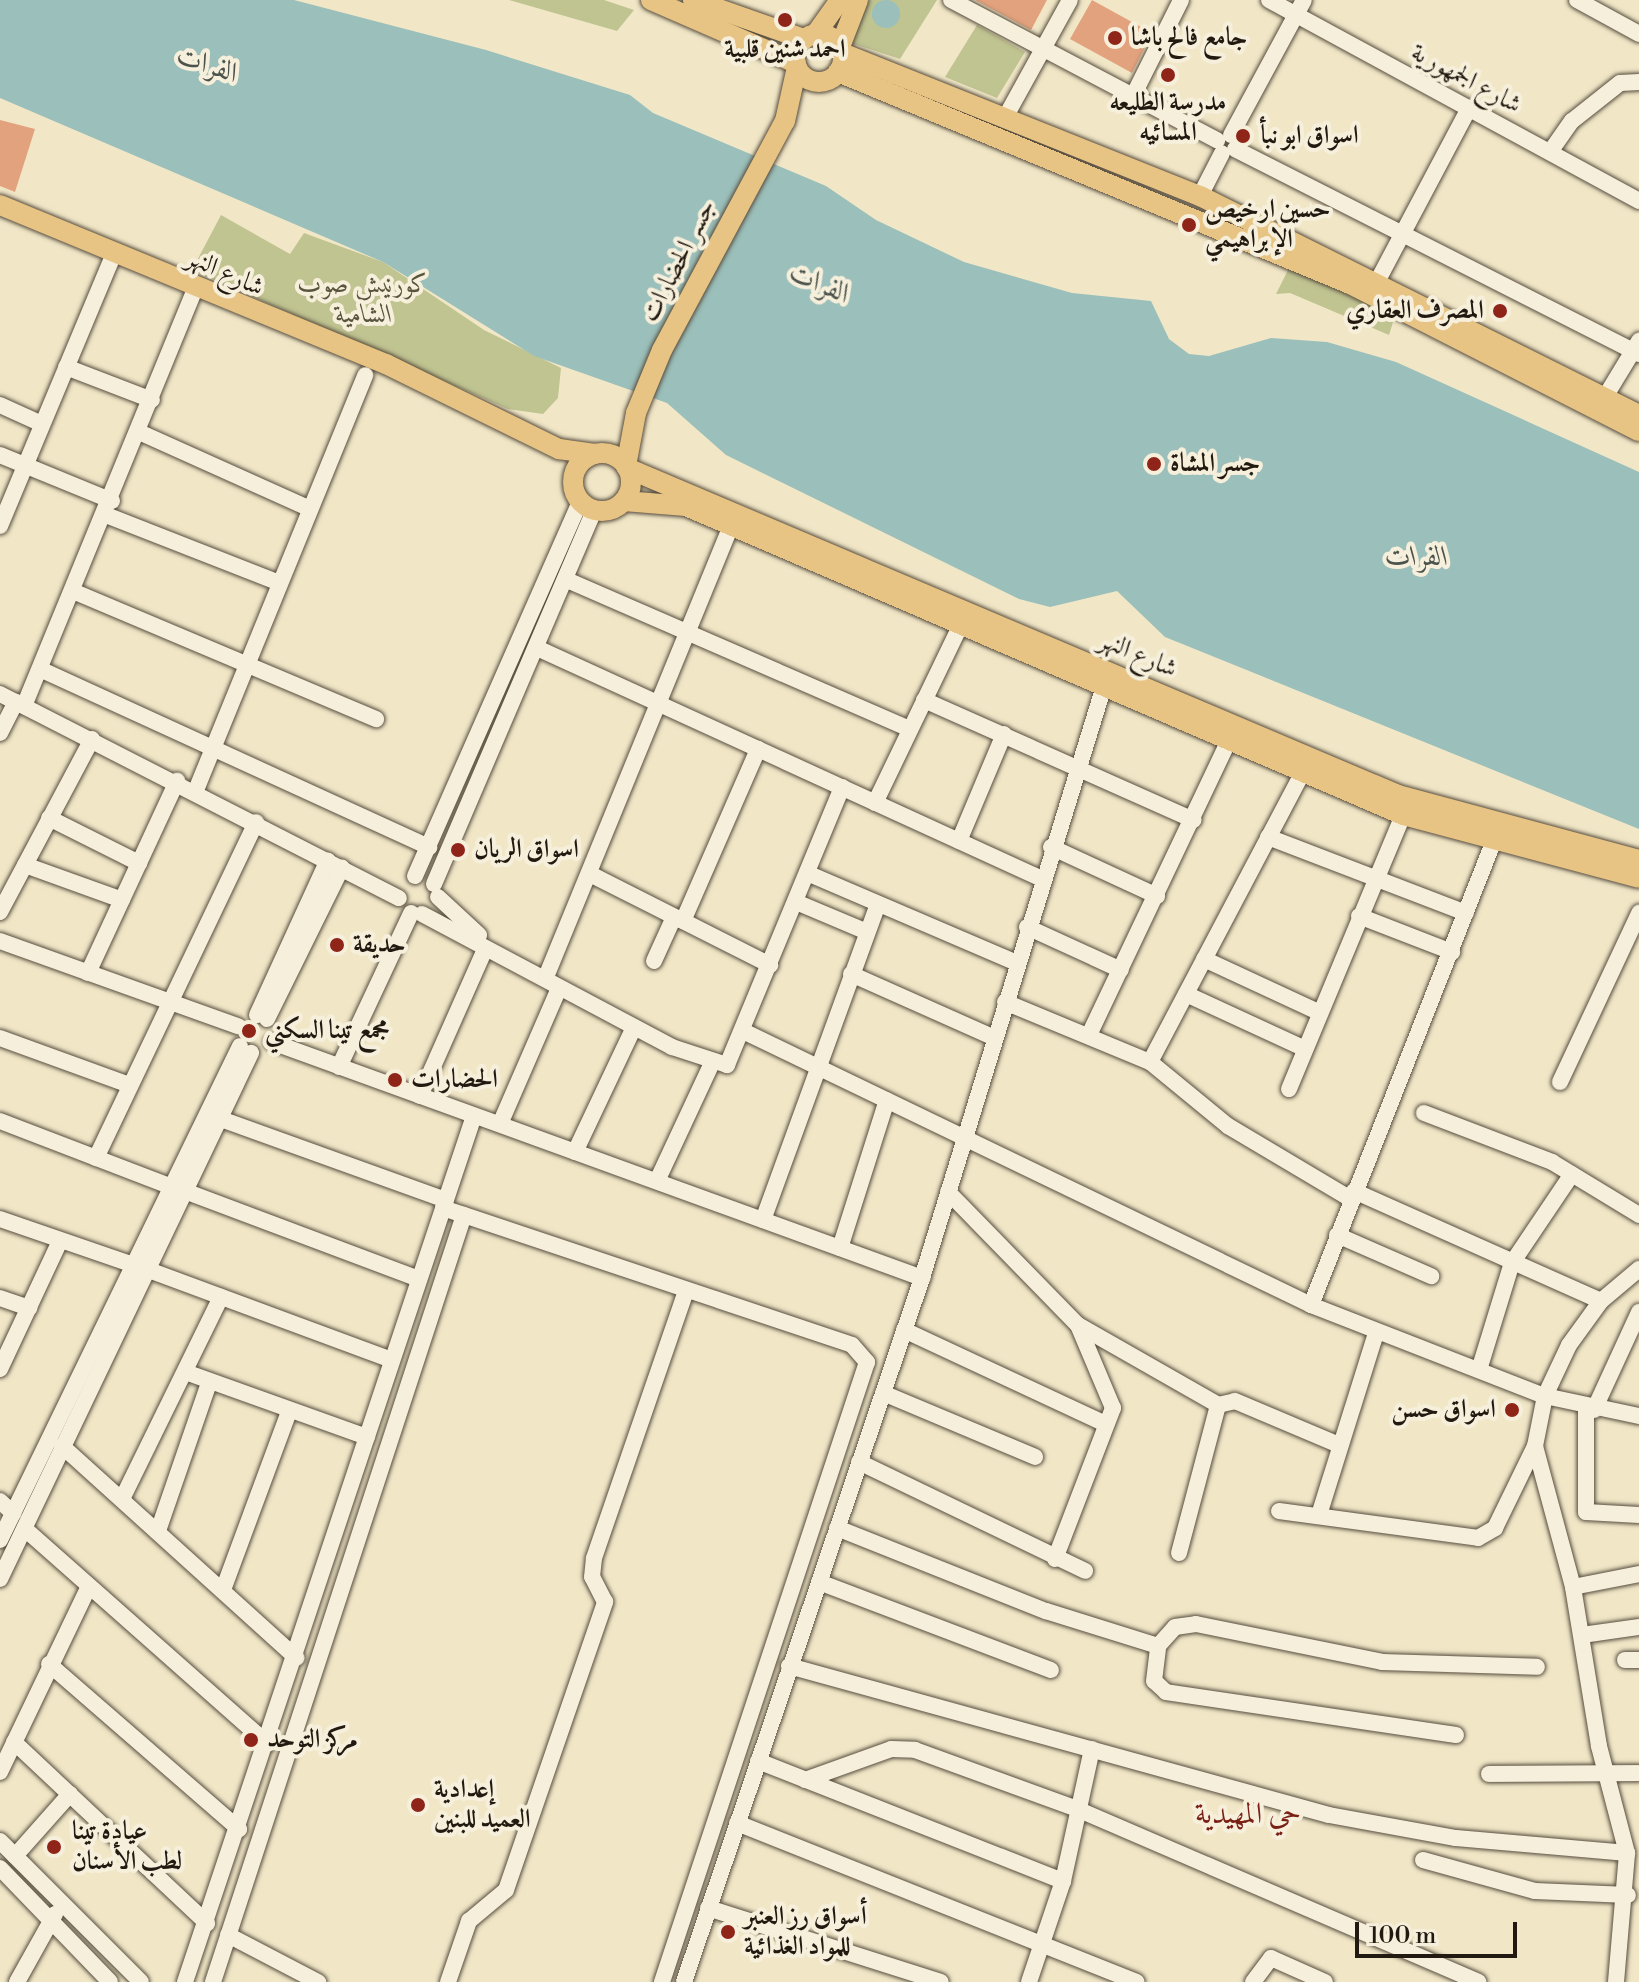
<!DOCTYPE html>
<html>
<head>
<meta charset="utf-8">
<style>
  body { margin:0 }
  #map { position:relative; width:1639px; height:1982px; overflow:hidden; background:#f1e7c7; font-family:"Libre Bodoni",Amiri,serif }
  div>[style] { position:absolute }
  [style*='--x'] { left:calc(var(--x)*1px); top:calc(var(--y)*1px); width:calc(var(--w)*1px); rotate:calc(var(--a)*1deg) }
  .green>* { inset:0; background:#c0c491 }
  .water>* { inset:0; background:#9bbfba }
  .round { border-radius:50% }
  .building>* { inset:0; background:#e3a27e }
  .roads { filter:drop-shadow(0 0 2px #564c3e) drop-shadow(0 0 2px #564c3e) }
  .minor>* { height:16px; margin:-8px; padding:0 8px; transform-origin:8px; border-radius:8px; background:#f6efdb }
  .major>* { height:20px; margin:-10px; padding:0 10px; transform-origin:10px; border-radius:10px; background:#e8c484 }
  .major>.ring { margin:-10px; padding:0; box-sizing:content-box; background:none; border:20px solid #e8c484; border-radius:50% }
  .dots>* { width:22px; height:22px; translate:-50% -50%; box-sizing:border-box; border:4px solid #f6efdb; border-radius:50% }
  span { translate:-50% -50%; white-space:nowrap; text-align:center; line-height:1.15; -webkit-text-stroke:8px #f6efdb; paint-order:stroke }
  .poi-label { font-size:26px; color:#221910; font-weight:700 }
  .left { translate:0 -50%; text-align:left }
  .right { translate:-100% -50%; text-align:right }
  .street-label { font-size:26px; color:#221910 }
  .park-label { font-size:26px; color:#59553d; font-style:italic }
  .water-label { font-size:28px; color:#4c534c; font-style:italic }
  .quarter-label { font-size:30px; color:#7a1f14 }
  .scale { position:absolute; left:1355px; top:1922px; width:162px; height:36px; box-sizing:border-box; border:4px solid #221910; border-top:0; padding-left:10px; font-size:24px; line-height:28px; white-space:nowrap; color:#221910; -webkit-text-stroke:6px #f6efdb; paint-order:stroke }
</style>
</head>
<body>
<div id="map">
  <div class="green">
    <div style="clip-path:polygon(509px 0,604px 0,634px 10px,617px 31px)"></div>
    <div style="clip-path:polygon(869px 0,937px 0,900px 59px,845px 41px)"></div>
    <div style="clip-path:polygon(977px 25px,1025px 52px,997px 98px,945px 77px)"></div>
    <div style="clip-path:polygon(221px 215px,290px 254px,304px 233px,383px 262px,484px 330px,561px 368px,558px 398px,543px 414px,508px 409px,192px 270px)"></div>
    <div style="clip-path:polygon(1289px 268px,1395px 316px,1389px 335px,1290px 293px,1276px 294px)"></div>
  </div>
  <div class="water">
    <div class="round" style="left:872px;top:0;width:28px;height:28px"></div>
    <div style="clip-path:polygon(0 0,294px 0,486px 50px,630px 95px,653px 113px,826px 186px,876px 220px,964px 262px,1072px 293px,1151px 301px,1169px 339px,1189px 354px,1209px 356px,1271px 338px,1327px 342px,1396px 362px,1639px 472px,1639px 829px,1165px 637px,1117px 591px,1050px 607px,1019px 599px,726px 455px,667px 403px,534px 356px,383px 262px,0 98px)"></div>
  </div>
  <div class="building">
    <div style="clip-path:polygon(975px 0,1047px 0,1031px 30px)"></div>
    <div style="clip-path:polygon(1092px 0,1152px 33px,1132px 73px,1070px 39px)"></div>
    <div style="clip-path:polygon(0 120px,35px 129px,15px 192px,0 186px)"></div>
  </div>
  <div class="roads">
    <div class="minor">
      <div style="--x:951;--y:0;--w:301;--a:27.8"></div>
      <div style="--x:1269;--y:0;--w:421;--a:28.5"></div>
      <div style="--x:1577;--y:0;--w:71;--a:28.7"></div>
      <div style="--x:1133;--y:96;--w:107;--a:-63.4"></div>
      <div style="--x:1006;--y:116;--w:132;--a:-61.1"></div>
      <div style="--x:1231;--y:135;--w:153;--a:-61.6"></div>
      <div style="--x:1235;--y:149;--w:453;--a:26.9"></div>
      <div style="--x:1550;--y:152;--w:38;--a:-55"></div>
      <div style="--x:1572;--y:121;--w:61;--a:-38.4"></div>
      <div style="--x:1620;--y:83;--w:19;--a:-3"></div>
      <div style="--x:1200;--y:196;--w:48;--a:-62.9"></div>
      <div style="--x:1378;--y:280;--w:195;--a:-62.1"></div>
      <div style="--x:66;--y:367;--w:92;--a:21"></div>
      <div style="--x:1605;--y:397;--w:66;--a:-58.7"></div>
      <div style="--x:0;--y:405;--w:46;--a:24.3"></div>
      <div style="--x:139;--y:432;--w:183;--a:24.2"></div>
      <div style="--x:0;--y:455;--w:121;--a:22.3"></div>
      <div style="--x:106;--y:515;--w:184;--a:21.4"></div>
      <div style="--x:0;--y:526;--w:296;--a:-67.3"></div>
      <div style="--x:567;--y:580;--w:373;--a:23.5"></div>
      <div style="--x:75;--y:592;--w:327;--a:22.9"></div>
      <div style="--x:537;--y:648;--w:555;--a:24.58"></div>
      <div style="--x:42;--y:670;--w:426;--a:24.6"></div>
      <div style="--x:0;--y:694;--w:448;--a:27.1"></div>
      <div style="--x:924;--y:700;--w:295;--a:24"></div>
      <div style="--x:24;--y:706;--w:453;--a:-67.7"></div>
      <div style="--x:0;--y:733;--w:35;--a:-63"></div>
      <div style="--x:196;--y:790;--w:448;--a:-67.8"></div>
      <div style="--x:875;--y:803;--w:196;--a:-64.3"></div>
      <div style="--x:49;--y:818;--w:101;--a:26.6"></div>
      <div style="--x:1268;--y:837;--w:212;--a:21"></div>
      <div style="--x:959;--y:841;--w:116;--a:-67.2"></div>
      <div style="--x:1051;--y:847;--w:117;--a:24.8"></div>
      <div style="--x:25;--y:865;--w:103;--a:19.8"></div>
      <div style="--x:807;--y:873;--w:228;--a:23.2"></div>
      <div style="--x:590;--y:874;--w:202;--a:26.8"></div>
      <div style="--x:415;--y:876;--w:409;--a:-66.2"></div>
      <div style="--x:434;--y:884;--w:407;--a:-66.8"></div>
      <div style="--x:438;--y:897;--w:56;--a:42.8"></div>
      <div style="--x:796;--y:902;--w:77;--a:22.9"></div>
      <div style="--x:0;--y:912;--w:196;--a:-62"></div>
      <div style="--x:422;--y:914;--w:283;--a:28"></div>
      <div style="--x:672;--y:1047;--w:58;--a:18.1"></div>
      <div style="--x:727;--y:1065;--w:301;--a:-67.5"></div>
      <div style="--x:1359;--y:916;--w:100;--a:21.2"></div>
      <div style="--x:683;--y:921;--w:188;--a:-66.4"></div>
      <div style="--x:1027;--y:927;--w:103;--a:24.6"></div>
      <div style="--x:0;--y:941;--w:253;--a:19.7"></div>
      <div style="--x:1204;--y:959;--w:123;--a:24.9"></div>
      <div style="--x:654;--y:961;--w:48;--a:-65.6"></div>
      <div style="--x:548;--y:972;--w:482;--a:-67.7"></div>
      <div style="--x:88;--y:973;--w:212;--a:-65.1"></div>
      <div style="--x:851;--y:974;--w:158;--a:24"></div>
      <div style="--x:1186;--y:994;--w:129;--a:24.8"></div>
      <div style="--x:1005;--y:1002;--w:157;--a:22.5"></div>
      <div style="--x:1150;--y:1062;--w:101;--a:39.4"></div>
      <div style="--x:1228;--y:1126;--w:143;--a:30.7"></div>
      <div style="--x:257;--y:1015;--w:170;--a:-65.4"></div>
      <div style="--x:267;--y:1019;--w:169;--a:-63.7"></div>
      <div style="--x:743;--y:1031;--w:631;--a:25.75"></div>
      <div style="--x:1311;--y:1305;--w:251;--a:21.3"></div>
      <div style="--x:1545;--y:1396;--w:96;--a:12"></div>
      <div style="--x:1089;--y:1035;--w:327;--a:-64.6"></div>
      <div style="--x:0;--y:1038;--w:137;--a:20"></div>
      <div style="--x:272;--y:1042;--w:692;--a:19.95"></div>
      <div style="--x:1150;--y:1062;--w:328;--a:-62.2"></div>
      <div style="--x:339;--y:1067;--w:170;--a:-64.9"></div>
      <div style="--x:1560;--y:1082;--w:187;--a:-64.9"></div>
      <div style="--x:1289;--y:1089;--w:297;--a:-67.4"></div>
      <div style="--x:420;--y:1096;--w:161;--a:-66.1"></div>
      <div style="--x:1424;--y:1113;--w:137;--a:20.9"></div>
      <div style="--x:1552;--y:1162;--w:102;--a:31.3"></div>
      <div style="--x:218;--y:1118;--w:242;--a:19.8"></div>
      <div style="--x:0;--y:1121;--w:179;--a:21"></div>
      <div style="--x:500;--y:1124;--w:148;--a:-66.5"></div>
      <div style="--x:575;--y:1152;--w:138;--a:-64.7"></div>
      <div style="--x:96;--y:1158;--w:372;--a:-64.5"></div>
      <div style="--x:657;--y:1181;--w:128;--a:-65"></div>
      <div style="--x:182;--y:1190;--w:253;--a:20.6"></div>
      <div style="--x:1354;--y:1191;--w:270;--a:24"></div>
      <div style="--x:948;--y:1192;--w:186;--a:45.7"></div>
      <div style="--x:1078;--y:1325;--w:161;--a:29.7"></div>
      <div style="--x:443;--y:1208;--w:431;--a:18.5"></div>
      <div style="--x:852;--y:1345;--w:23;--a:49"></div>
      <div style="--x:867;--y:1362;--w:653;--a:108.3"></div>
      <div style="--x:0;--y:1219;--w:139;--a:19"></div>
      <div style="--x:763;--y:1220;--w:336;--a:-70"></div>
      <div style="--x:1337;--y:1235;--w:103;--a:23.6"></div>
      <div style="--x:840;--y:1248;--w:155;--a:-72.4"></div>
      <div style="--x:146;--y:1269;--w:262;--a:20.3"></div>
      <div style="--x:0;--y:1298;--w:31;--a:19"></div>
      <div style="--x:1311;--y:1305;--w:500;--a:-68.5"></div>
      <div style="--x:904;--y:1330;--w:223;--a:25"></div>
      <div style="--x:0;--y:1369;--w:141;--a:-64.9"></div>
      <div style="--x:1479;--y:1370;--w:112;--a:-72.9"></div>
      <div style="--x:1512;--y:1263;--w:107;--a:-56"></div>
      <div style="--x:188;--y:1373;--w:190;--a:19.7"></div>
      <div style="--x:883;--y:1393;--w:165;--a:22.8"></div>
      <div style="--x:1586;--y:1408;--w:104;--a:90"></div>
      <div style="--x:1586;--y:1512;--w:53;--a:3.2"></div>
      <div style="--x:1594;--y:1410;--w:108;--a:-65.3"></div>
      <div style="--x:62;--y:1446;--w:316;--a:42.1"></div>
      <div style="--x:859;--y:1462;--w:251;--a:25.7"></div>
      <div style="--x:122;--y:1499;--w:225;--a:-63.9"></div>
      <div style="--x:0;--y:1501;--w:18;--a:43"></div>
      <div style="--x:1279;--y:1511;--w:201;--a:7.7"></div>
      <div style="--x:1478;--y:1538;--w:20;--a:-30"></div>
      <div style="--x:1495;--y:1528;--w:91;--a:-64"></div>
      <div style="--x:1319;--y:1515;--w:191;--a:-72.6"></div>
      <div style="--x:837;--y:1528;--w:225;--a:21.7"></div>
      <div style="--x:1046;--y:1611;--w:117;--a:17.4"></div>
      <div style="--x:25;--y:1529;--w:324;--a:41.5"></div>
      <div style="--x:158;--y:1531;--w:157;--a:-71"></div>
      <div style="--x:0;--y:1540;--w:549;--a:-64.09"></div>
      <div style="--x:1179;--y:1553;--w:153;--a:-75.2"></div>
      <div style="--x:1218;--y:1405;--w:17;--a:-13"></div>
      <div style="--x:1235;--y:1401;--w:113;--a:22.9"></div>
      <div style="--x:1055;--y:1559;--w:162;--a:-69"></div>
      <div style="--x:1113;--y:1408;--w:90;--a:-112.9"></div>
      <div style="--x:0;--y:1579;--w:583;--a:-64.49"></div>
      <div style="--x:819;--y:1582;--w:248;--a:20.8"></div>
      <div style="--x:1573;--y:1587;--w:67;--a:-11.1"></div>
      <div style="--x:223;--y:1590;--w:188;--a:-69.7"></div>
      <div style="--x:1582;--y:1635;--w:58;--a:-8"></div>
      <div style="--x:1625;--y:1660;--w:14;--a:0"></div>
      <div style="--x:49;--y:1664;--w:252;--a:41"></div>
      <div style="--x:789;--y:1666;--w:560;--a:15.43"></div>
      <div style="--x:1329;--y:1815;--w:129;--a:10.3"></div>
      <div style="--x:1456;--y:1838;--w:172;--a:5"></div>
      <div style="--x:1456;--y:1735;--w:293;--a:-171.6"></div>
      <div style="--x:1166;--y:1692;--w:16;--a:-137"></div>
      <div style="--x:1154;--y:1681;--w:35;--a:-83"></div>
      <div style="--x:1158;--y:1646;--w:25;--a:-48"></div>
      <div style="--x:1175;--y:1627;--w:21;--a:-8"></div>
      <div style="--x:1196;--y:1624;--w:190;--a:11.5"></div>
      <div style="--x:1382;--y:1662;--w:155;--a:1.8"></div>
      <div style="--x:14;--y:1742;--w:265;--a:43.2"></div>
      <div style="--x:758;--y:1761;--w:328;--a:21.5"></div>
      <div style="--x:0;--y:1772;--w:206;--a:-64.4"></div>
      <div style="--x:1489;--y:1774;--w:150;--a:-0.4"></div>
      <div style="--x:805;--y:1780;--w:91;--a:-19.8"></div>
      <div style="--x:891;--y:1749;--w:24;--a:2"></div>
      <div style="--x:915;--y:1750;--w:172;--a:20"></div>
      <div style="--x:1077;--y:1809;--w:437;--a:23.3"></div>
      <div style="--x:737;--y:1823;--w:430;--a:21.7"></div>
      <div style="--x:0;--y:1841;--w:199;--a:45"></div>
      <div style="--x:15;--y:1856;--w:83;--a:-48.4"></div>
      <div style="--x:1423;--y:1860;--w:116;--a:15.5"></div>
      <div style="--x:1535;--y:1891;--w:93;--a:2.5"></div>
      <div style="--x:0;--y:1868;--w:158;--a:46"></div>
      <div style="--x:708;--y:1908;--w:244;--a:17.6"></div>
      <div style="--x:228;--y:1935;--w:102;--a:27.6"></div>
      <div style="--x:17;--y:1982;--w:78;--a:-60.8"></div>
      <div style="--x:185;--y:1982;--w:913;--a:-71.55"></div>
      <div style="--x:213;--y:1982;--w:807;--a:-71.88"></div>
      <div style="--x:448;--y:1982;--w:65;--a:-71"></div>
      <div style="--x:469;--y:1921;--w:48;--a:-40"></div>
      <div style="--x:506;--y:1890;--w:305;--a:-71"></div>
      <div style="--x:605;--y:1602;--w:28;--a:-117"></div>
      <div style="--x:592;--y:1577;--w:19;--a:-84"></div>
      <div style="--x:594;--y:1558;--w:282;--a:-71"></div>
      <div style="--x:684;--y:1982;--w:743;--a:-71.32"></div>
      <div style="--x:922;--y:1278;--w:619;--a:-72.91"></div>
      <div style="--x:1029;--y:1982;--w:107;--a:-71.4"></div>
      <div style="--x:1063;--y:1881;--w:135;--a:-77.6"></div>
      <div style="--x:1253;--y:1982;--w:30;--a:-53"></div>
      <div style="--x:1271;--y:1958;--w:59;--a:24"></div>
      <div style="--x:1616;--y:1982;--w:129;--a:-85.1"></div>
      <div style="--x:1627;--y:1853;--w:111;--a:-104.7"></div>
      <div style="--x:1599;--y:1746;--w:161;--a:-99.3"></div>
      <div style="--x:1573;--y:1587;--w:146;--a:-105.1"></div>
      <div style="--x:1535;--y:1446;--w:51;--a:-78.7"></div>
      <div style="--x:1545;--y:1396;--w:56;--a:-64.8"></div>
      <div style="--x:1569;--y:1345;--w:54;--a:-54"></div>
      <div style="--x:1601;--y:1301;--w:50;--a:-40.1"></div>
    </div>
    <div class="major">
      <div style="--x:651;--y:0;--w:158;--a:23.5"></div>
      <div style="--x:693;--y:0;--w:118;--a:19.4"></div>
      <div class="ring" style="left:795px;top:34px;width:28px;height:28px"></div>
      <div style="--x:815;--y:35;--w:43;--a:-54.5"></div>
      <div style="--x:840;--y:47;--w:50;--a:-69"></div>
      <div style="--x:842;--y:53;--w:386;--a:21.8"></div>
      <div style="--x:1200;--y:196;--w:491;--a:26.5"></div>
      <div style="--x:838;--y:72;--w:554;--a:22.49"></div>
      <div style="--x:1350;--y:284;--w:324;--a:27"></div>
      <div style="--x:0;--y:205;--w:417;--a:22.4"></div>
      <div style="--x:386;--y:364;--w:193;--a:26.2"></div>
      <div style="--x:559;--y:449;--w:36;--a:8"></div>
      <div class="ring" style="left:573px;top:453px;width:38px;height:38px"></div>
      <div style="--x:626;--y:466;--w:54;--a:-79.3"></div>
      <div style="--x:636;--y:413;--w:68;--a:-67.6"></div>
      <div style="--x:662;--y:350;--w:260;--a:-61.8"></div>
      <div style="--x:785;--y:121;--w:55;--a:-77.5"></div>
      <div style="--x:627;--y:468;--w:837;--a:22.98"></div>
      <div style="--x:1398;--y:795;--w:250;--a:15.1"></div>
      <div style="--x:624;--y:501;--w:62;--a:4.6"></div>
      <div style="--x:686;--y:506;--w:781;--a:23.31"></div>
      <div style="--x:1403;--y:815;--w:244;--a:14.9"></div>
    </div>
  </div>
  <div class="dots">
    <div style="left:785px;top:20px;background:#8f2418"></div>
    <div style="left:1115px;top:38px;background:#8f2418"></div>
    <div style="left:1168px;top:75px;background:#8f2418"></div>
    <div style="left:1243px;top:136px;background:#8f2418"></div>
    <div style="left:1189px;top:225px;background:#8f2418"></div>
    <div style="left:1500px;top:311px;background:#8f2418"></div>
    <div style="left:1154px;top:464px;background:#8f2418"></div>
    <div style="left:458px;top:850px;background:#8f2418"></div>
    <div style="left:337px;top:945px;background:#8f2418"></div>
    <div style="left:249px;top:1031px;background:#8f2418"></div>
    <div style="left:395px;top:1080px;background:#8f2418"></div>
    <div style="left:1512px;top:1410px;background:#8f2418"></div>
    <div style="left:251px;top:1740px;background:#8f2418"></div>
    <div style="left:418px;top:1805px;background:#8f2418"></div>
    <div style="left:54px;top:1847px;background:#8f2418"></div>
    <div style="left:728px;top:1932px;background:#8f2418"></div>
  </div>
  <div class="poi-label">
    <span class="left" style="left:1131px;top:38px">جامع فالح باشا</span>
    <span style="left:785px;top:50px">احمد شنين قلبية</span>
    <span style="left:1168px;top:118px">مدرسة الطليعه<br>المسائيه</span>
    <span class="left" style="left:1259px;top:136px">اسواق ابو نبأ</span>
    <span class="left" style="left:1205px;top:225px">حسين ارخيص<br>الإبراهيمي</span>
    <span class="right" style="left:1484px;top:311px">المصرف العقاري</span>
    <span class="left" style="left:1170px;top:464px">جسر المشاة</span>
    <span class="left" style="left:474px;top:850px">اسواق الريان</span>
    <span class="left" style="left:353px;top:945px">حديقة</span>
    <span class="left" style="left:265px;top:1031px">مجمع تينا السكني</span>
    <span class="left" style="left:411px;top:1080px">الحضارات</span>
    <span class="right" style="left:1496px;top:1410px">اسواق حسن</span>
    <span class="left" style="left:267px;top:1740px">مركز التوحد</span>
    <span class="left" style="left:434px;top:1805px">إعدادية<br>العميد للبنين</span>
    <span class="left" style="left:72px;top:1847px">عيادة تينا<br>لطب الأسنان</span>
    <span class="left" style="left:744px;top:1932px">أسواق رز العنبر<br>للمواد الغذائية</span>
  </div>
  <div class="street-label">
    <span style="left:1466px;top:79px;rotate:28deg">شارع الجمهورية</span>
    <span style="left:679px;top:261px;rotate:-63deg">جسر الحضارات</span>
    <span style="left:225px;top:273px;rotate:24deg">شارع النهر</span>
    <span style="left:1138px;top:655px;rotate:23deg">شارع النهر</span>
  </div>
  <div class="park-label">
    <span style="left:364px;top:300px">كورنيش صوب<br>الشامية</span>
  </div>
  <div class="water-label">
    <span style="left:208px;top:65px;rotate:19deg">الفرات</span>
    <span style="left:820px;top:284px;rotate:23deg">الفرات</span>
    <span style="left:1417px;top:557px">الفرات</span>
  </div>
  <div class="quarter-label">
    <span style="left:1248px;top:1814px">حي المهيدية</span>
  </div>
  <div class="scale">100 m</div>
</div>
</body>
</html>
